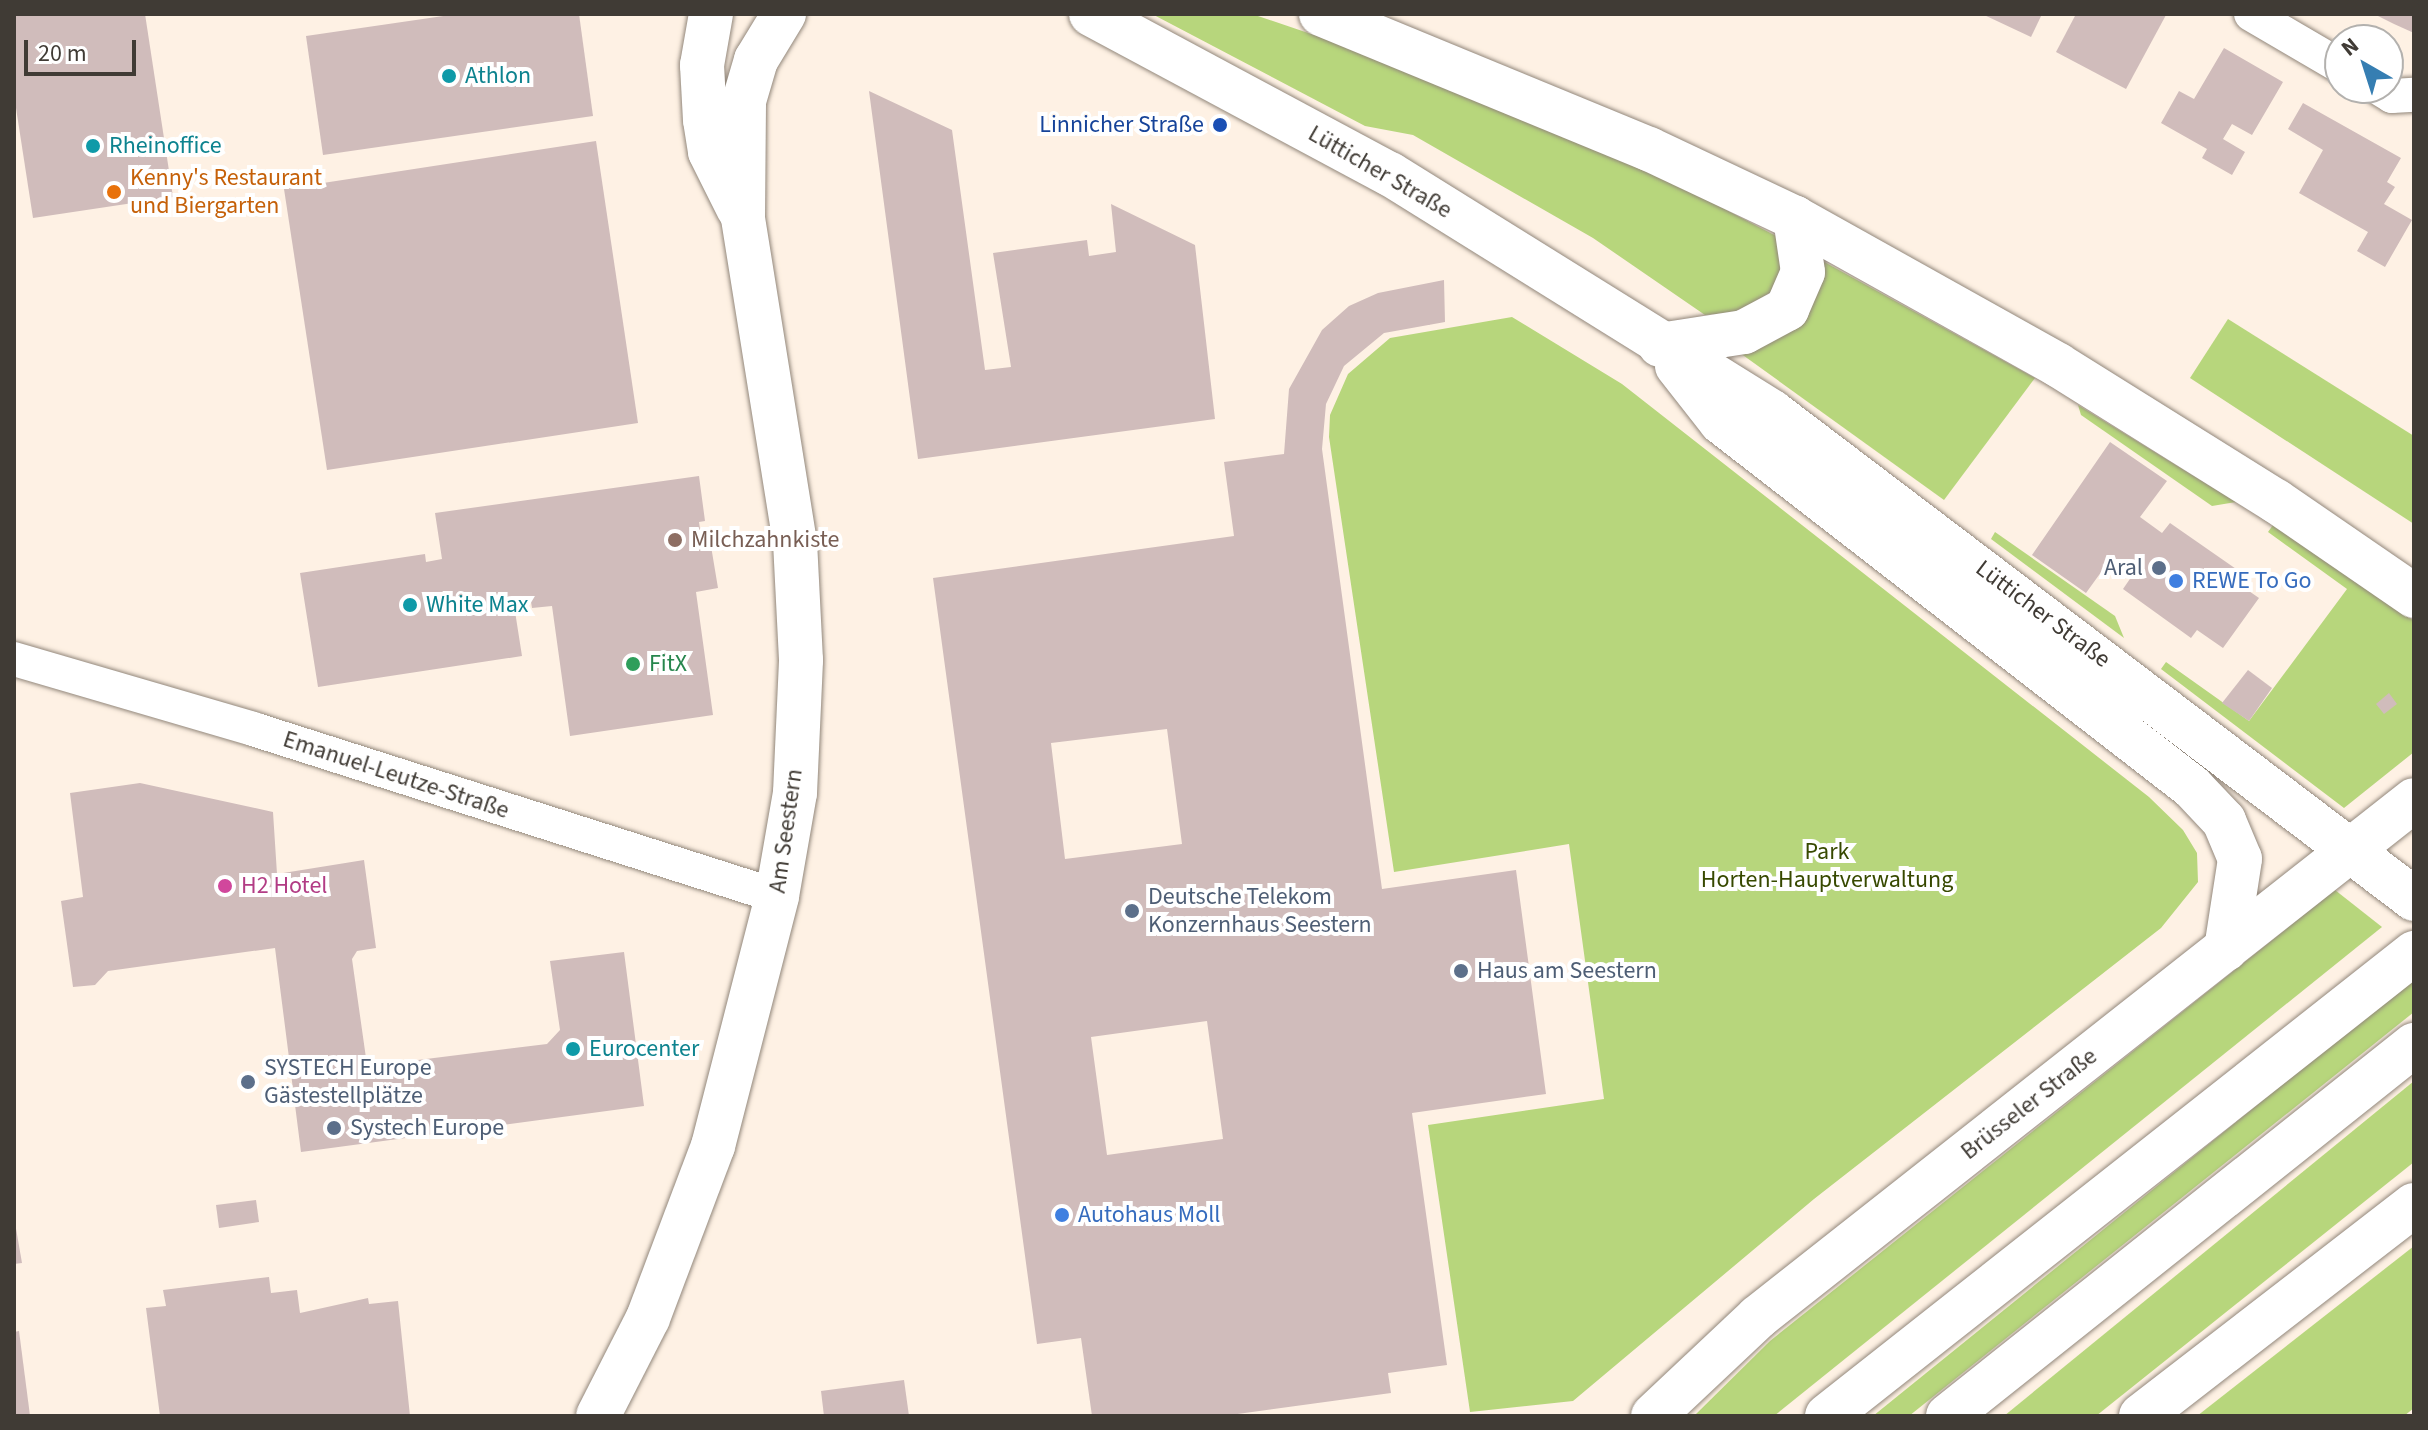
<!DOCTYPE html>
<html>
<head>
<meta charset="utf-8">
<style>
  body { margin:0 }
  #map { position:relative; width:2428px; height:1430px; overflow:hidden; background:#fef1e4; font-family:"Source Sans 3",sans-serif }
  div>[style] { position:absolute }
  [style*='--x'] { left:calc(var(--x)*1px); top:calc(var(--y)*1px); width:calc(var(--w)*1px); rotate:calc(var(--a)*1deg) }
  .green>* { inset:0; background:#b7d67c }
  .building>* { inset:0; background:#d0bcbb }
  .roads { filter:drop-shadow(0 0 2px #92877b) drop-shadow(0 0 2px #92877b) }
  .street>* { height:34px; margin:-17px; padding:0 17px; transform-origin:17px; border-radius:17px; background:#fff }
  .secondary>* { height:44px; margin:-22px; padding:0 22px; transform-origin:22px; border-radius:22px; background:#fff }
  .highway>* { height:44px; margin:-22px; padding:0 22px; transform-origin:22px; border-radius:22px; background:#fff }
  .dots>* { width:22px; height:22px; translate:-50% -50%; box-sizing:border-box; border:4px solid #fff; border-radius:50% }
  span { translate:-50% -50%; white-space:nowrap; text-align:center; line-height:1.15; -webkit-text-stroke:8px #fff; paint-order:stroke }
  .culture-label { font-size:24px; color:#0d838f }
  .left { translate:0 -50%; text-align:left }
  .transit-label { font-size:24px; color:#164399 }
  .right { translate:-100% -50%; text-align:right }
  .street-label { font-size:24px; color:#403b35 }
  .food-label { font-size:24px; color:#c56008 }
  .education-label { font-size:24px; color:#785e54 }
  .service-label { font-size:24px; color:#4e5e75 }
  .shop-label { font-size:24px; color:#366cbe }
  .leisure-label { font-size:24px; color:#27864d }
  .park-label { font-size:24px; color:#374900 }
  .hotel-label { font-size:24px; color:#b23c85 }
  .frame { position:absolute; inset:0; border:16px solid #403b35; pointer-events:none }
  .north { position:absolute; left:2324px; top:24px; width:80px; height:80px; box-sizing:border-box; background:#fff; border:2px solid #b3b1ae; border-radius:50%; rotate:321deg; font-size:22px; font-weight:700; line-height:32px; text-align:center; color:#403b35 }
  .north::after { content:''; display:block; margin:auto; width:28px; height:36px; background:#367eb2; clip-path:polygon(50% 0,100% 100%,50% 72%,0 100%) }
  .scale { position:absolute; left:24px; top:40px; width:112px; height:36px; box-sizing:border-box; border:4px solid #403b35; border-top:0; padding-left:10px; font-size:24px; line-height:28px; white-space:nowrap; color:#403b35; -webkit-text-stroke:6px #fff; paint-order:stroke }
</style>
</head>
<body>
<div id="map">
  <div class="green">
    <div style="clip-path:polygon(1152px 14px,1252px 14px,1364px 52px,1638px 164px,1786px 241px,1785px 264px,1774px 290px,1739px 312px,1705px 315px,1593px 238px,1413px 135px,1365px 126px)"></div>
    <div style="clip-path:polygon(1819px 259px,2035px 378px,1944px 500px,1733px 348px)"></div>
    <div style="clip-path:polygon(1512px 317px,1622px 384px,2149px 797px,2183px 830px,2197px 853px,2198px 882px,2161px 928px,1814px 1199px,1573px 1401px,1470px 1412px,1428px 1125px,1604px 1099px,1569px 844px,1394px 872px,1329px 437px,1330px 415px,1348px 374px,1390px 338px)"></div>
    <div style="clip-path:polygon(2228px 319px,2414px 436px,2414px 524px,2190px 378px)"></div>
    <div style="clip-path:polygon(2078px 405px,2236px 502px,2212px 506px,2081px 415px)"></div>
    <div style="clip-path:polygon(2273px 525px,2414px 621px,2414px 752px,2344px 808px,2161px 669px,2166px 662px,2249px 721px,2347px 589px,2268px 532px)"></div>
    <div style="clip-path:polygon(1995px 532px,2115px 616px,2124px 638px,1991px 539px)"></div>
    <div style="clip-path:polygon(2335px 890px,2382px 927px,1774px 1416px,1694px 1416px,1770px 1341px)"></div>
    <div style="clip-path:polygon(2414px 978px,2414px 1012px,1909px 1416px,1873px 1416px)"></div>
    <div style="clip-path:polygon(2414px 1081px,2414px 1162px,2096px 1416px,2004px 1416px)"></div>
    <div style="clip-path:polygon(2414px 1246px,2414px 1408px,2404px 1416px,2197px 1416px)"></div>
  </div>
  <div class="building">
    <div style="clip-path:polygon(14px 14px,145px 14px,173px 197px,33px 218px,14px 95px)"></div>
    <div style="clip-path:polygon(457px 14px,579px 14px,593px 116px,323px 155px,306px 36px)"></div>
    <div style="clip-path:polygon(1982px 14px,2042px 14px,2031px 37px)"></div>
    <div style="clip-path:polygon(2076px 14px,2166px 15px,2126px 89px,2056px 52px)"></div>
    <div style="clip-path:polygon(2374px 14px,2414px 14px,2414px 33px,2394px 24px)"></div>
    <div style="clip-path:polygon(2224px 48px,2283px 82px,2252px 135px,2232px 124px,2223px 139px,2245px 152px,2232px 175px,2202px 158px,2207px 149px,2161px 123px,2179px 91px,2194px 99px)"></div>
    <div style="clip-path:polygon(869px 91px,952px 130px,985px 370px,1011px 367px,993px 253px,1087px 240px,1089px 256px,1116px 252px,1111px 204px,1195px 245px,1215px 419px,918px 459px)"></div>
    <div style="clip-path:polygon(2303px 103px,2401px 158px,2387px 182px,2395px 187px,2384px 204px,2412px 220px,2385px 267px,2357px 251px,2368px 232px,2299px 193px,2323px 150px,2288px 129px)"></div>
    <div style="clip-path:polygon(596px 141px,638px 423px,327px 470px,284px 189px)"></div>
    <div style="clip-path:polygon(evenodd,1444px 280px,1445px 322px,1384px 333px,1344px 366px,1326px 404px,1322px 449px,1382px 889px,1516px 870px,1546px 1094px,1412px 1113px,1447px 1365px,1388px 1373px,1391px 1393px,1223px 1416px,1092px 1416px,1081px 1338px,1037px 1344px,933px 578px,1234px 536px,1224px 462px,1284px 454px,1289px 389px,1322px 330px,1349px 306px,1378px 293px,1444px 280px,1167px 729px,1182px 844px,1065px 859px,1051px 743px,1167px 729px,1444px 280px,1207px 1021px,1223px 1139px,1107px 1155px,1091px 1037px,1207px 1021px)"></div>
    <div style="clip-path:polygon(2110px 442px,2167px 481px,2140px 517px,2162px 533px,2170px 523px,2239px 571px,2233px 580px,2259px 598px,2223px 648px,2197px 630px,2191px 638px,2123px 589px,2134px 573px,2112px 557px,2086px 593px,2032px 555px)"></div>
    <div style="clip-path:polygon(699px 476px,705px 521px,699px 522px,702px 542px,710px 540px,718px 588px,696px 592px,713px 715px,570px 736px,552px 606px,532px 608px,531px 602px,514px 605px,522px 656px,318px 687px,300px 573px,425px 554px,426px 562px,442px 559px,435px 513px)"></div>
    <div style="clip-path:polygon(2248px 670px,2272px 688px,2249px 721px,2222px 703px)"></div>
    <div style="clip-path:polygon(2389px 693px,2397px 704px,2384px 714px,2376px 704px)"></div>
    <div style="clip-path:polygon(140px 783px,273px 812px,277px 874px,364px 860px,376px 948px,357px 951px,352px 959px,366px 1058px,378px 1065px,547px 1044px,560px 1030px,550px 961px,624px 952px,644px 1106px,301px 1152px,275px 948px,108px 971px,95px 985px,73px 987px,61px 901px,83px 897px,70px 793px)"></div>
    <div style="clip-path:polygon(256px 1200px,259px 1222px,219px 1228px,216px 1205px)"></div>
    <div style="clip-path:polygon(14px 1217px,22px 1263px,14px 1264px)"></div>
    <div style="clip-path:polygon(269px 1277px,271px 1293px,297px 1290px,300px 1313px,368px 1298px,369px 1304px,398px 1301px,410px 1416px,160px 1416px,146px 1308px,166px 1306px,163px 1290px)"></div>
    <div style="clip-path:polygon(19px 1331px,29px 1408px,30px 1416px,14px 1416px,14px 1332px)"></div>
    <div style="clip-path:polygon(904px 1380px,909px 1416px,824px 1416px,821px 1391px)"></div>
  </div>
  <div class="roads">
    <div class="street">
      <div style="--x:2251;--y:14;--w:103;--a:30.3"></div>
      <div style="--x:2379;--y:88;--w:15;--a:32"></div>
      <div style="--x:2392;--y:96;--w:22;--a:-3"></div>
      <div style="--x:14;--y:659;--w:249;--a:16.3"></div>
      <div style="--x:253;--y:729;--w:550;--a:17.68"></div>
    </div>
    <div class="secondary">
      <div style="--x:711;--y:14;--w:52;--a:100"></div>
      <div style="--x:702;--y:65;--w:55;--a:86.9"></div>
      <div style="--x:705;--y:120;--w:32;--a:81"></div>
      <div style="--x:710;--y:152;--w:63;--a:63.4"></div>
      <div style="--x:1091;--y:14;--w:339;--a:28.2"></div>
      <div style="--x:1390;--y:174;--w:450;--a:31.9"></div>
      <div style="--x:1772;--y:412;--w:806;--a:37.18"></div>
      <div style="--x:1321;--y:14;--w:355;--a:22.4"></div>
      <div style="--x:1649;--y:149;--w:161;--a:25.3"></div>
      <div style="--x:1795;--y:218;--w:301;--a:29.2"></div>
      <div style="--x:2058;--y:365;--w:257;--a:32"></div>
      <div style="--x:2276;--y:501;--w:168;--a:34.5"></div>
      <div style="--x:1660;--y:345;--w:85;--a:-8.8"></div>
      <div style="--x:1744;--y:332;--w:49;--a:-28.1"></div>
      <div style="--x:1787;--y:309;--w:40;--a:-66.6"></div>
      <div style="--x:1803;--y:272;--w:55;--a:-98.4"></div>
      <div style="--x:1677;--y:366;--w:71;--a:51.8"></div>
      <div style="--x:1721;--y:422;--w:596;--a:37.77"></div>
      <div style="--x:2192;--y:787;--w:47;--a:46.7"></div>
      <div style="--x:2224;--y:821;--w:41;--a:67.2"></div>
      <div style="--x:2240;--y:859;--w:91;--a:98.8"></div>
      <div style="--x:598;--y:1416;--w:110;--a:-63"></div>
      <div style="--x:648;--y:1318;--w:184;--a:-69.3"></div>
      <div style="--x:713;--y:1146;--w:258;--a:-75.6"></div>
      <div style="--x:777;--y:896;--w:105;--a:-80.1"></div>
      <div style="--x:795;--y:793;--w:133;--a:-87.4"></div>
      <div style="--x:801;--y:660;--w:117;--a:-92.9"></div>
      <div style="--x:795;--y:543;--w:329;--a:-99.1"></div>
      <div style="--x:743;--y:218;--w:117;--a:-89.5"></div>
      <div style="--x:744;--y:101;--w:43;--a:-73.7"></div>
      <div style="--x:756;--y:60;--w:54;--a:-58.7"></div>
      <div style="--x:1653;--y:1416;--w:144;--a:-43.3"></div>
      <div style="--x:1758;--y:1317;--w:835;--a:-38.24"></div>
    </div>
    <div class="highway">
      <div style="--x:1827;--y:1416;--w:748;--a:-38.26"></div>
      <div style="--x:1948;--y:1416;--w:596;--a:-38.52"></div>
      <div style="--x:2141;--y:1416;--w:345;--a:-37.7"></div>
    </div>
  </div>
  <div class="dots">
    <div style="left:449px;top:76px;background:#0f9aa8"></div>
    <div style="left:1220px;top:125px;background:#1a4fb4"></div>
    <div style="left:93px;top:146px;background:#0f9aa8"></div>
    <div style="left:114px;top:192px;background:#e8710a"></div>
    <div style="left:675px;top:540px;background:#8d6e63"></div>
    <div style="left:2159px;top:568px;background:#5c6f8a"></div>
    <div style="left:2176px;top:581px;background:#3f7fe0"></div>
    <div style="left:410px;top:605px;background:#0f9aa8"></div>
    <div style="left:633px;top:664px;background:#2e9e5b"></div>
    <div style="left:225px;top:886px;background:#d1479c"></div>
    <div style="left:1132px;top:911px;background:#5c6f8a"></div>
    <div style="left:1461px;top:971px;background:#5c6f8a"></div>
    <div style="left:573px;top:1049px;background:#0f9aa8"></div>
    <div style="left:248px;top:1082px;background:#5c6f8a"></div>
    <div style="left:334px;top:1128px;background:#5c6f8a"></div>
    <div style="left:1062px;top:1215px;background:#3f7fe0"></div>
  </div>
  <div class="culture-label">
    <span class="left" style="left:465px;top:76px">Athlon</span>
    <span class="left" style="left:109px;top:146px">Rheinoffice</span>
    <span class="left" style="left:426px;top:605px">White Max</span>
    <span class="left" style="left:589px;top:1049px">Eurocenter</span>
  </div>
  <div class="transit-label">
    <span class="right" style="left:1204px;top:125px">Linnicher Straße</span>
  </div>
  <div class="street-label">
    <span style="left:1380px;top:172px;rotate:30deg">Lütticher Straße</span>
    <span style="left:2043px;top:614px;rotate:37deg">Lütticher Straße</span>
    <span style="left:396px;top:775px;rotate:18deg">Emanuel-Leutze-Straße</span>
    <span style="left:786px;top:831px;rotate:-82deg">Am Seestern</span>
    <span style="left:2029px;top:1104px;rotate:-38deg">Brüsseler Straße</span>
  </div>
  <div class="food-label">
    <span class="left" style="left:130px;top:192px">Kenny's Restaurant<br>und Biergarten</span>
  </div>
  <div class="education-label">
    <span class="left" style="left:691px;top:540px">Milchzahnkiste</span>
  </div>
  <div class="service-label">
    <span class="right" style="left:2143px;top:568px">Aral</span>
    <span class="left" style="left:1148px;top:911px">Deutsche Telekom<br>Konzernhaus Seestern</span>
    <span class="left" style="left:1477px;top:971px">Haus am Seestern</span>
    <span class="left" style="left:264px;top:1082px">SYSTECH Europe<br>Gästestellplätze</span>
    <span class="left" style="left:350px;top:1128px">Systech Europe</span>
  </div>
  <div class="shop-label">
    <span class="left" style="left:2192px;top:581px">REWE To Go</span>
    <span class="left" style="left:1078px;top:1215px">Autohaus Moll</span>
  </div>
  <div class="leisure-label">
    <span class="left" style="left:649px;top:664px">FitX</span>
  </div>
  <div class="park-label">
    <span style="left:1827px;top:866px">Park<br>Horten-Hauptverwaltung</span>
  </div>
  <div class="hotel-label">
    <span class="left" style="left:241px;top:886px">H2 Hotel</span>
  </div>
  <div class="frame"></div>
  <div class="north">N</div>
  <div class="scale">20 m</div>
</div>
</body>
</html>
